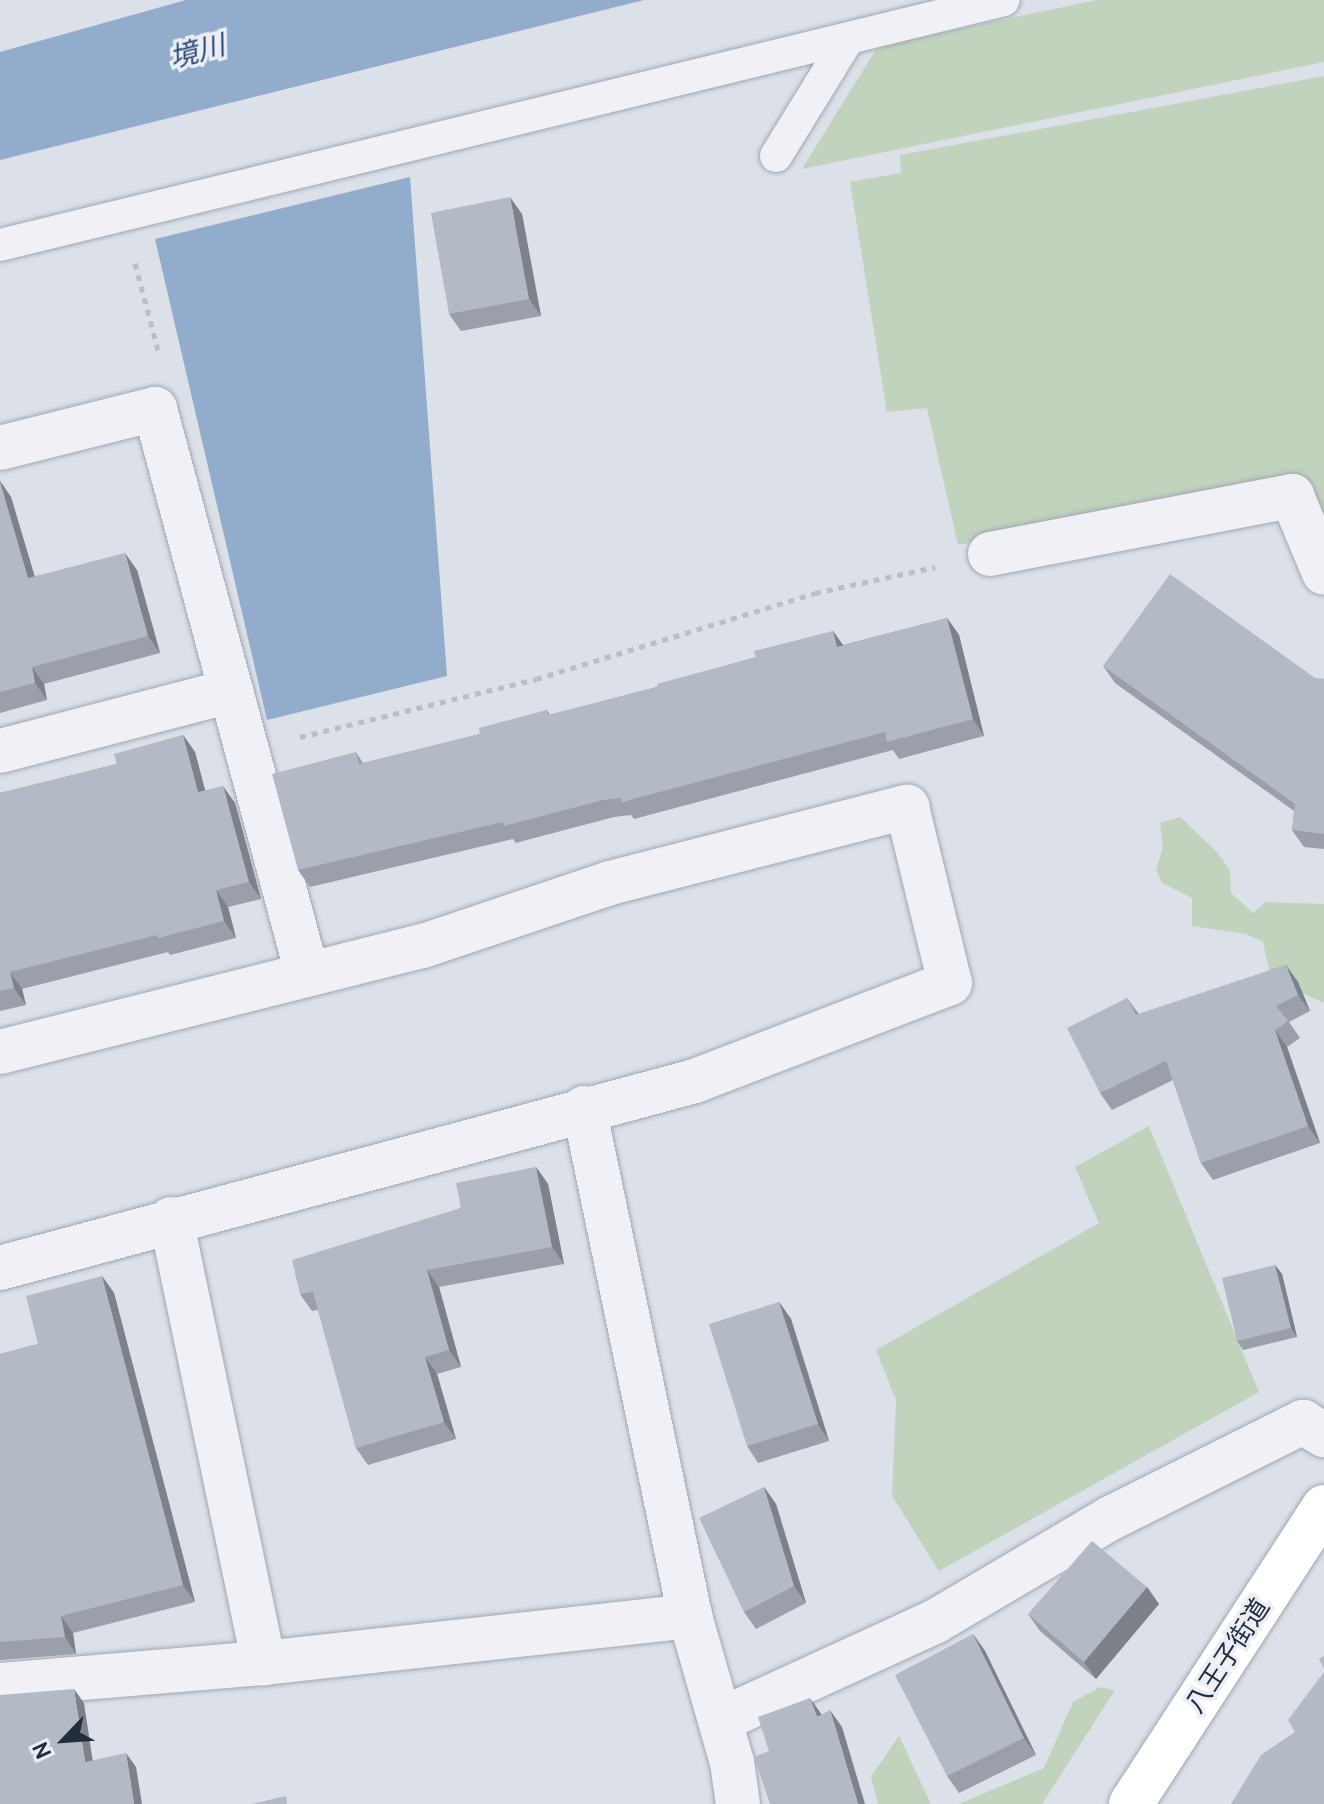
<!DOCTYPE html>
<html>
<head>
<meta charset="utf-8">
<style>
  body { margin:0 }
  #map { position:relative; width:1324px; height:1804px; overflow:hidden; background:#dce0e8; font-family:Cabin,"Noto Sans JP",sans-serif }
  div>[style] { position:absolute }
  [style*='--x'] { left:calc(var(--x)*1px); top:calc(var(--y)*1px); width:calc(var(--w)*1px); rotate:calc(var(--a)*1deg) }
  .green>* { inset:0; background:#c1d3bc }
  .water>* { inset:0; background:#92adcc }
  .path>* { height:5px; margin-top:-2.5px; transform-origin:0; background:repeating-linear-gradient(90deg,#babec7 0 6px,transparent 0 12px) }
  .roads { filter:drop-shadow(0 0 2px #a1a7b2) drop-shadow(0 0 2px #a1a7b2) }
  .lane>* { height:32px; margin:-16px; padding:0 16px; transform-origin:16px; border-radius:16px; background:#eff1f6 }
  .street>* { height:44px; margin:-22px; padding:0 22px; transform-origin:22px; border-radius:22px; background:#eff1f6 }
  .primary>* { height:44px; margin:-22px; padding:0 22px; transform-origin:22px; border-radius:22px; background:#fff }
  .wall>* { inset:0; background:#9a9fa9 }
  .shaded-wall>* { inset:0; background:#7d828a }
  .building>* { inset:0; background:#b3b9c5 }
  span { translate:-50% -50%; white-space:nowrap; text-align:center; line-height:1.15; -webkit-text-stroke:7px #ebeff5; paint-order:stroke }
  .street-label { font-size:26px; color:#242d40 }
  .water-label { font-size:28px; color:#2a4b78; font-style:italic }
  .north { position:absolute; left:24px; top:1700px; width:80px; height:80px; -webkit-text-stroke:6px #ebeff5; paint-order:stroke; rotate:245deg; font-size:22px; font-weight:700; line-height:32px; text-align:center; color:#242d40 }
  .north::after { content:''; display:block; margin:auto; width:28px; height:36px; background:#242d40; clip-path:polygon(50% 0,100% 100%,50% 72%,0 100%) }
</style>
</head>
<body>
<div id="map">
  <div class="green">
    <div style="clip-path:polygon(1097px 0,1324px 0,1324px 62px,802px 169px,878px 46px)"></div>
    <div style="clip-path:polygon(1324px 76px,1324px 562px,1291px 487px,958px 545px,927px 408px,887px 412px,850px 182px,901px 173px,900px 155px)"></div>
    <div style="clip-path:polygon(1180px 817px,1216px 851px,1230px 870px,1231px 893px,1253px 913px,1266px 902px,1324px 904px,1324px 1003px,1271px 979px,1263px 942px,1246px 934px,1192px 926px,1192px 898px,1162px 883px,1156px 870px,1163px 847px,1160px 823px)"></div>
    <div style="clip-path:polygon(1149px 1126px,1259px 1392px,939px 1571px,892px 1496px,896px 1400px,876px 1350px,1099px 1223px,1075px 1167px)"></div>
    <div style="clip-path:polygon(1100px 1687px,1115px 1690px,1042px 1804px,959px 1804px,1044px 1768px,1073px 1702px)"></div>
    <div style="clip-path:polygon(899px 1736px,931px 1804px,878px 1804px,871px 1777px)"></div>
  </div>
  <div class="water">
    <div style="clip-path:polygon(186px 0,644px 0,0 160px,0 52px)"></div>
    <div style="clip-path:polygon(410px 177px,447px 676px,267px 720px,155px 239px)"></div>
  </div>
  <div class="path">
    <div style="--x:135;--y:263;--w:94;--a:75.2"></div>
    <div style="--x:300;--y:737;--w:243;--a:-13.8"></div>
    <div style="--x:536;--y:679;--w:292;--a:-17.1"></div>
    <div style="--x:815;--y:593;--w:123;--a:-12.2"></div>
  </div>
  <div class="roads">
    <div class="lane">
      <div style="--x:776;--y:156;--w:137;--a:-58.4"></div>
      <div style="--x:0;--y:245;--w:1033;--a:-13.71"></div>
    </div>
    <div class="street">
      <div style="--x:0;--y:448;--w:160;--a:-14.1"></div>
      <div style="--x:155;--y:409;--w:584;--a:74.92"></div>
      <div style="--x:990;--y:554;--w:308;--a:-10.9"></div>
      <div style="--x:1292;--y:496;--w:83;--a:67.4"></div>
      <div style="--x:0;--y:751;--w:239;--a:-14.6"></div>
      <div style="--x:0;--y:1052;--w:436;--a:-14.1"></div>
      <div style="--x:423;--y:946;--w:197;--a:-18.6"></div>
      <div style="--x:610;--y:883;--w:307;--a:-14.4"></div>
      <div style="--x:907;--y:807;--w:181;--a:76.3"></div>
      <div style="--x:950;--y:983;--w:273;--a:159"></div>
      <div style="--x:695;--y:1081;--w:720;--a:164.94"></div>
      <div style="--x:584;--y:1108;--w:519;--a:78.21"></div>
      <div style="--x:690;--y:1616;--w:152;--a:74"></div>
      <div style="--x:732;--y:1762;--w:42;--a:81.9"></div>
      <div style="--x:171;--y:1219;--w:454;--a:78.2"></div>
      <div style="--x:0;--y:1685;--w:265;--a:-4.8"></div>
      <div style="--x:264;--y:1663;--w:429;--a:-6.3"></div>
      <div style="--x:720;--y:1720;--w:238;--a:-24.6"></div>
      <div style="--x:936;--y:1621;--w:203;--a:-30.5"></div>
      <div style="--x:1111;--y:1518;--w:215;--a:-26.6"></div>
      <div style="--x:1303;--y:1422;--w:25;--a:32"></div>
    </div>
    <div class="primary">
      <div style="--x:1131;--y:1804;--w:354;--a:-57"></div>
    </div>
  </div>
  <div class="wall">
    <div style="clip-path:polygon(522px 214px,541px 316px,461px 331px,449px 314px)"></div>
    <div style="clip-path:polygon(0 481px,11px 497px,34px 576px,137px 570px,160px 653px,44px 684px,47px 700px,0 713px)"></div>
    <div style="clip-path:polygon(947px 618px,959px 635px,984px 736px,899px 759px,893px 750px,634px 819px,631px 815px,614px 817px,516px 843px,513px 839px,310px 887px,298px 870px,356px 752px,363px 763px,480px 734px,547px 710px,550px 715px,657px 687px,756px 657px,833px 631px,843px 645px)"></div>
    <div style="clip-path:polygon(1103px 666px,1324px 679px,1324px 849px,1304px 847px,1292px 830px,1294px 811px,1115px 683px)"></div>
    <div style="clip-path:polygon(183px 735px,195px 752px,205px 790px,235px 803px,261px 899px,228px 907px,236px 938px,170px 955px,168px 952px,22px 989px,26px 1005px,0 1011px,0 793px,117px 764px)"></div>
    <div style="clip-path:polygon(1286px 965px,1298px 982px,1310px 1011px,1289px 1022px,1300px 1038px,1287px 1047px,1320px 1143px,1213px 1180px,1201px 1163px,1173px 1080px,1112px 1110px,1100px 1093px,1127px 998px,1139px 1014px)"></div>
    <div style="clip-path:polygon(536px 1167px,548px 1184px,564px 1264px,439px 1287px,461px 1367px,437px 1374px,456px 1439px,368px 1465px,356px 1448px,318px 1310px,312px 1311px,300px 1294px)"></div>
    <div style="clip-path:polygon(1275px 1265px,1282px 1274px,1297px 1337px,1243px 1350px,1237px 1341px)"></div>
    <div style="clip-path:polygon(102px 1276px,114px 1293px,195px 1602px,73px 1633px,76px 1654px,0 1660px,0 1354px,38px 1344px)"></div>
    <div style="clip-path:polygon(779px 1302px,791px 1319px,829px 1441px,758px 1463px,747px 1446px)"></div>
    <div style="clip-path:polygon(764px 1487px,776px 1504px,806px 1603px,756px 1629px,744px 1612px)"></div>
    <div style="clip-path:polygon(1147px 1587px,1159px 1604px,1096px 1679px,1040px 1631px,1028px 1614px)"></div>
    <div style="clip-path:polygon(973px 1634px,985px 1651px,1036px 1755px,959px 1793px,947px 1776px)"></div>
  </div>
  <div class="shaded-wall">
    <div style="clip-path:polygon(510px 197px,522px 214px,541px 316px,529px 299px)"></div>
    <div style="clip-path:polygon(0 481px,11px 497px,40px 594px,28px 578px)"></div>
    <div style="clip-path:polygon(125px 553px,137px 570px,160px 653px,148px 636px)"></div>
    <div style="clip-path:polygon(947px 618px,959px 635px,984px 736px,973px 719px)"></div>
    <div style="clip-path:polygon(833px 631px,845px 648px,837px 647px)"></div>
    <div style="clip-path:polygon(32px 667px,44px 684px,47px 700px,35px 683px)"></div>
    <div style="clip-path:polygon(183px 735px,195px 752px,210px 809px,198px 792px)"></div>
    <div style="clip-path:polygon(223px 786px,235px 803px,261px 899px,249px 882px)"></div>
    <div style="clip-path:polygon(216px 890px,228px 907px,236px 938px,224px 921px)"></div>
    <div style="clip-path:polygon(1286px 965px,1298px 982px,1310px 1011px,1298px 995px)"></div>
    <div style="clip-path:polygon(10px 972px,22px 989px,26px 1005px,14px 988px)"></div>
    <div style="clip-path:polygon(1275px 1030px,1287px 1047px,1320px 1143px,1308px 1126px)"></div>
    <div style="clip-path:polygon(536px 1167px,548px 1184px,564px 1264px,552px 1247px)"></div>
    <div style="clip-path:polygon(1275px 1265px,1282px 1274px,1297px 1337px,1291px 1328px)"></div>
    <div style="clip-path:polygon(427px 1270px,439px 1287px,461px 1367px,449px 1350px)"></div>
    <div style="clip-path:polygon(102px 1276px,114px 1293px,195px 1602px,183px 1585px)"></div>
    <div style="clip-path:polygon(779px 1302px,791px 1319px,829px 1441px,818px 1424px)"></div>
    <div style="clip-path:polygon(425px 1357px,437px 1374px,456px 1439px,444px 1422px)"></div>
    <div style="clip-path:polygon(764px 1487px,776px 1504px,806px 1603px,794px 1586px)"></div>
    <div style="clip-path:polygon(1147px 1587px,1159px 1604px,1096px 1679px,1084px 1662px)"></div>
    <div style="clip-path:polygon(61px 1616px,73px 1633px,76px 1654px,65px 1637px)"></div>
    <div style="clip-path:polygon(973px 1634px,985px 1651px,1036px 1755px,1024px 1738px)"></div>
    <div style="clip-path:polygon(74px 1689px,84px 1703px,95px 1776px,85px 1762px)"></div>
    <div style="clip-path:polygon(810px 1698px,822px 1715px,817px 1717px)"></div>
    <div style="clip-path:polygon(830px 1710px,842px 1727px,865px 1804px,858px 1804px)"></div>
    <div style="clip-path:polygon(126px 1753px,136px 1767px,142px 1804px,134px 1804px)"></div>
  </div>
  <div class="building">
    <div style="clip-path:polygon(510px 197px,529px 299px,449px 314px,431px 213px)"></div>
    <div style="clip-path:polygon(0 482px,28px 578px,125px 553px,148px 636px,32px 667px,35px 683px,0 692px)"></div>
    <div style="clip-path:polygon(1170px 574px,1315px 678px,1324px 679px,1324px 834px,1292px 830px,1295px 804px,1103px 666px)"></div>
    <div style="clip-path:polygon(947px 618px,973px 719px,887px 742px,885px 732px,622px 802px,621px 798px,603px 800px,504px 826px,503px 822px,298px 870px,272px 774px,356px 752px,359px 764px,480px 734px,479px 728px,547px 710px,548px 715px,657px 687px,657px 684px,756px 657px,754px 651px,833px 631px,837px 647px)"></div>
    <div style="clip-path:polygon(183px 735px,198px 792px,223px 786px,249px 882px,216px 890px,224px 921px,158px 938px,157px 935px,10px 972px,14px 988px,0 991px,0 793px,117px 764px,114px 754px)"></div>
    <div style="clip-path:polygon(1286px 965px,1298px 995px,1276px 1006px,1288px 1021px,1275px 1030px,1308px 1126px,1201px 1163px,1166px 1061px,1100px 1093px,1067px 1028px,1127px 998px,1136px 1015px)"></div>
    <div style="clip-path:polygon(536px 1167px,552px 1247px,427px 1270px,449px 1350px,425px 1357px,444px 1422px,356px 1448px,313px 1292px,300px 1294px,292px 1260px,461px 1208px,456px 1183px)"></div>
    <div style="clip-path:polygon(1275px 1265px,1291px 1328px,1237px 1341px,1222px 1278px)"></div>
    <div style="clip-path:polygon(102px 1276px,183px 1585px,61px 1616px,65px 1637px,0 1642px,0 1354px,38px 1344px,26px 1296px)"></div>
    <div style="clip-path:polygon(779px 1302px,818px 1424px,747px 1446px,709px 1324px)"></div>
    <div style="clip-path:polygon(764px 1487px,794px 1586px,744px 1612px,699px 1518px)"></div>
    <div style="clip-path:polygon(1092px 1541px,1147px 1587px,1084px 1662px,1028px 1614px)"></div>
    <div style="clip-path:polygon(973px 1634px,1024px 1738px,947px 1776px,895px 1675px)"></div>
    <div style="clip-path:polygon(1324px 1656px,1324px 1669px,1319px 1659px)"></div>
    <div style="clip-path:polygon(1324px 1672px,1324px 1804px,1231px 1804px,1261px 1755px,1295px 1732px,1288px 1720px)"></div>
    <div style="clip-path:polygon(74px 1689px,85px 1762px,126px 1753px,134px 1804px,0 1804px,0 1695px)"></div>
    <div style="clip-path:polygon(810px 1698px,817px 1717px,830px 1710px,858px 1804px,770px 1804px,754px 1757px,769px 1751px,758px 1717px)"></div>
    <div style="clip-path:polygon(286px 1796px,287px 1804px,252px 1804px)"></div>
  </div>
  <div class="street-label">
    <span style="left:1228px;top:1656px;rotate:-57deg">八王子街道</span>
  </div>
  <div class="water-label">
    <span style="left:197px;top:51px;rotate:-15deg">境川</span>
  </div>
  <div class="north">N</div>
</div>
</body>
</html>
